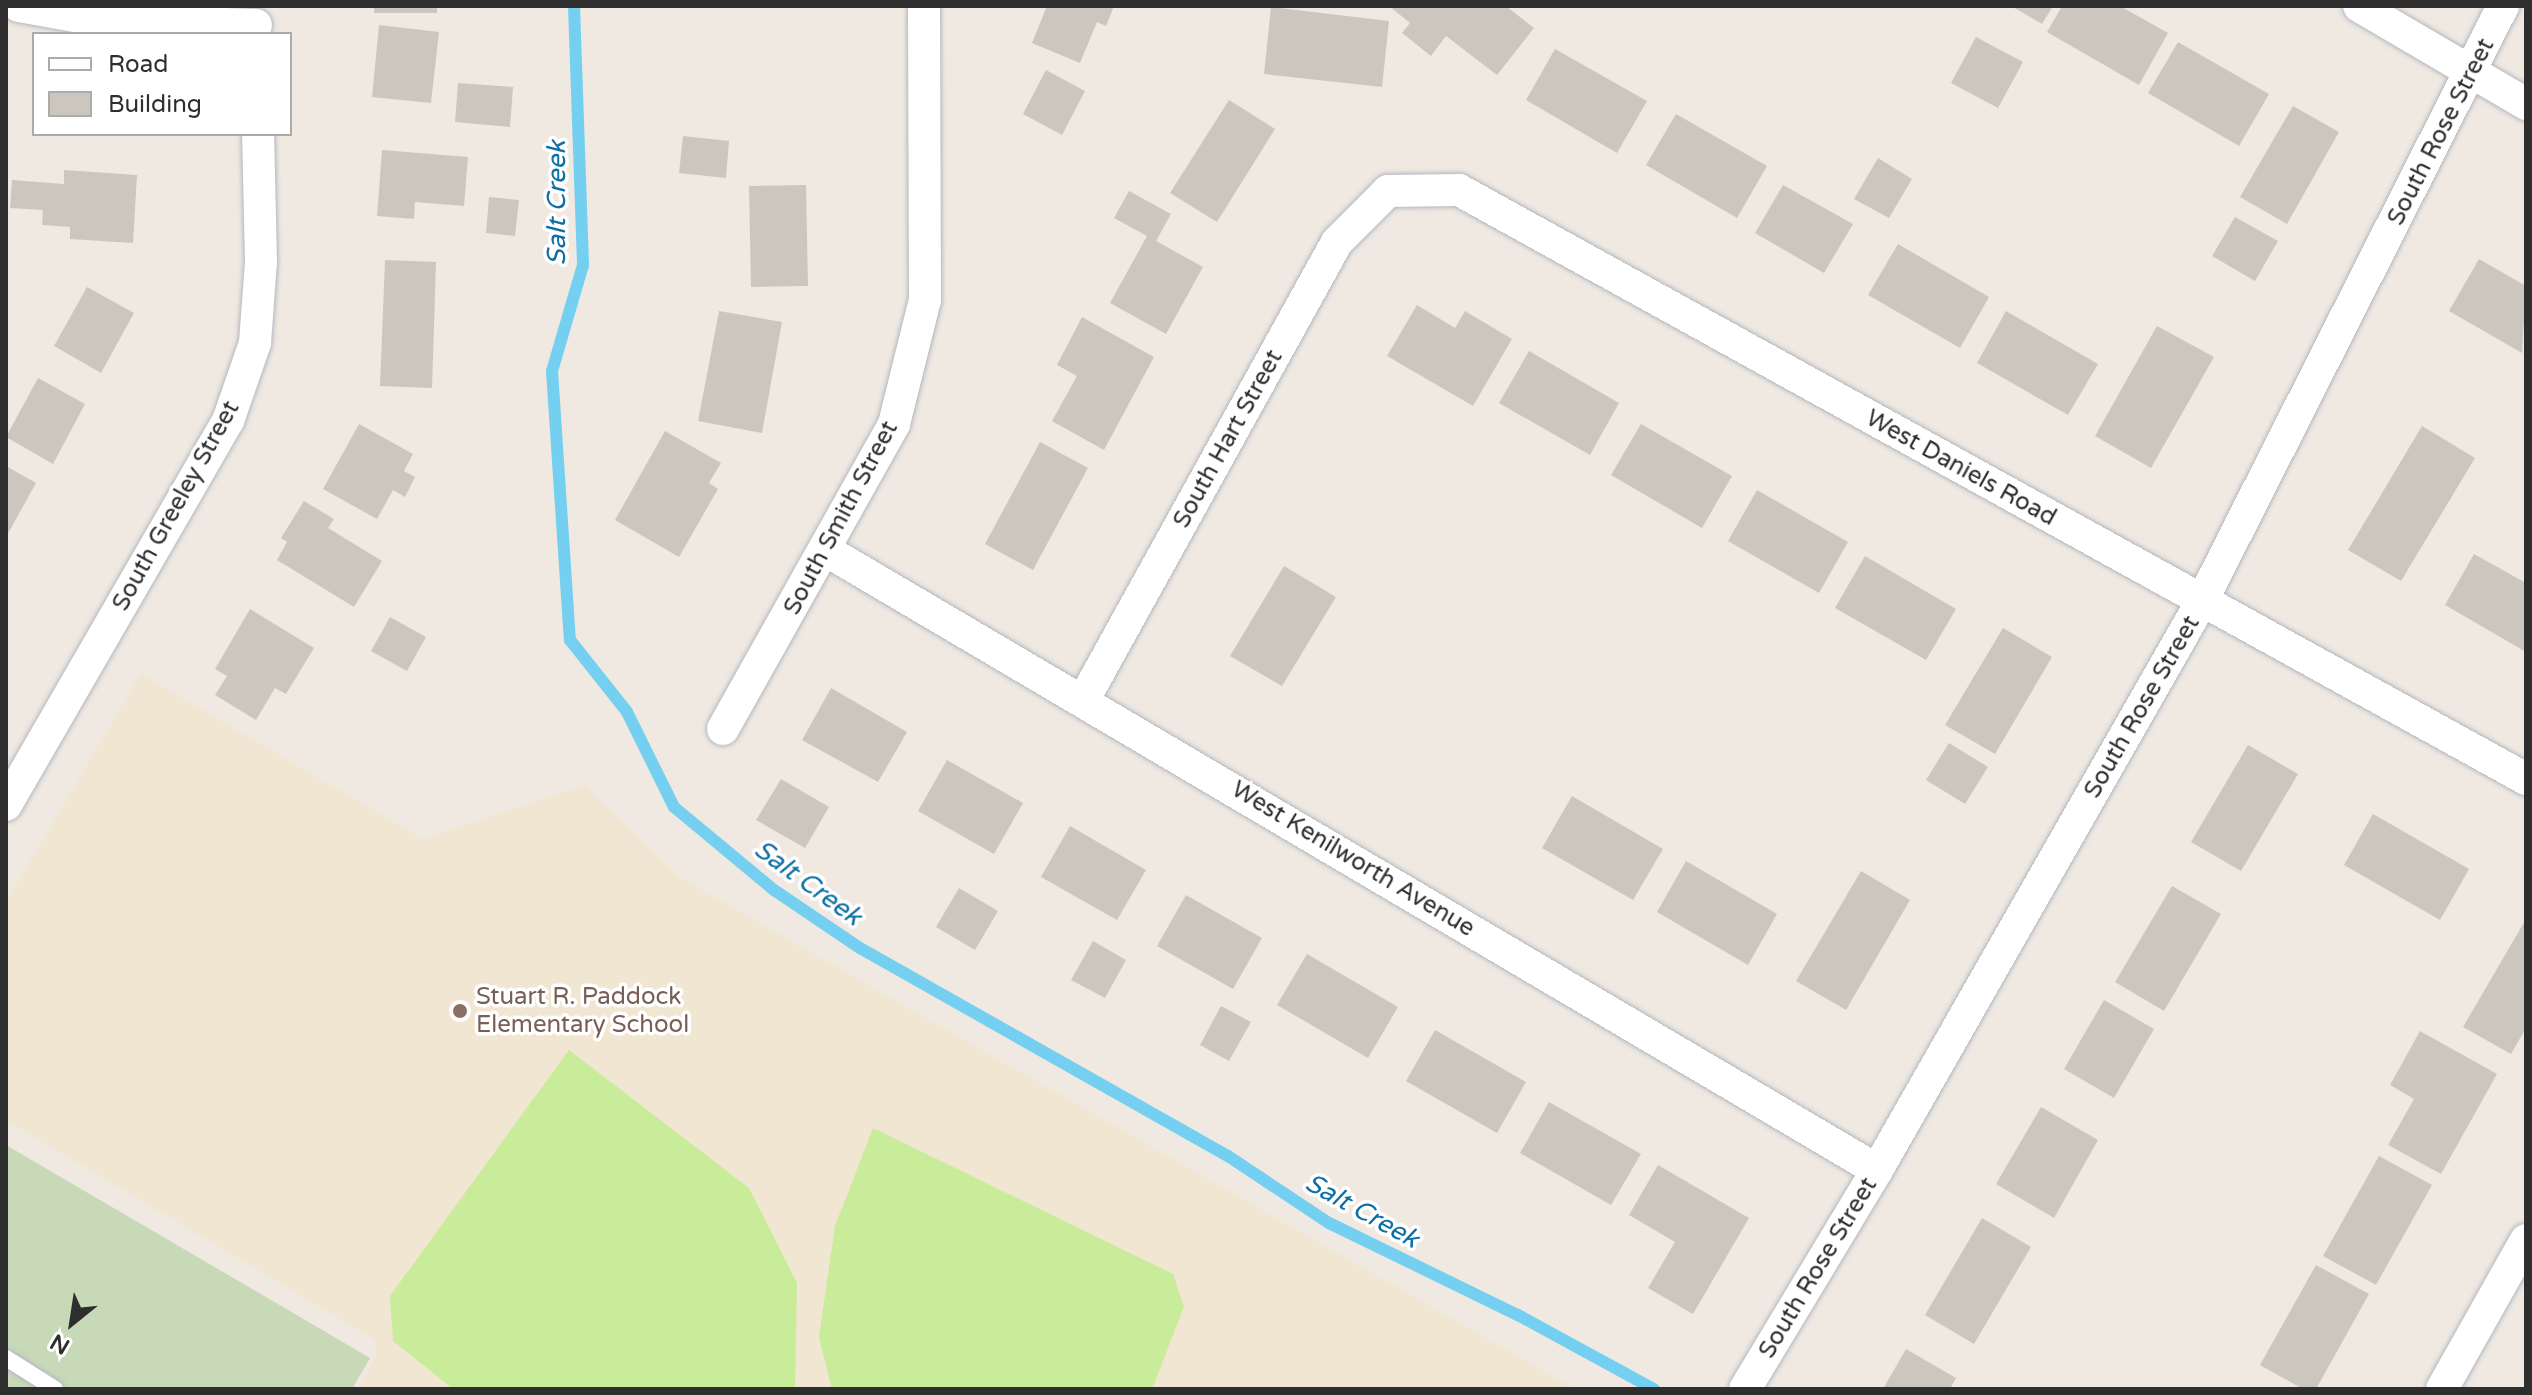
<!DOCTYPE html>
<html>
<head>
<meta charset="utf-8">
<style>
  body { margin:0 }
  #map { position:relative; width:2532px; height:1395px; overflow:hidden; background:#efe9e1; font-family:"Varela Round",sans-serif }
  div>[style] { position:absolute }
  [style*='--x'] { left:calc(var(--x)*1px); top:calc(var(--y)*1px); width:calc(var(--w)*1px); rotate:calc(var(--a)*1deg) }
  .education>* { inset:0; background:#f0e6d1 }
  .cemetery>* { inset:0; background:#c8d9b8 }
  .pitch>* { inset:0; background:#c9ec9a }
  .stream>* { height:12px; margin:-6px; padding:0 6px; transform-origin:6px; border-radius:6px; background:#75cff0 }
  .building>* { inset:0; background:#cbc7bf }
  .roads { filter:drop-shadow(0 0 2px #b4b7c1) drop-shadow(0 0 2px #b4b7c1) }
  .lane>* { height:16px; margin:-8px; padding:0 8px; transform-origin:8px; border-radius:8px; background:#fff }
  .street>* { height:32px; margin:-16px; padding:0 16px; transform-origin:16px; border-radius:16px; background:#fff }
  .dots>* { width:22px; height:22px; translate:-50% -50%; box-sizing:border-box; border:4px solid #fff; border-radius:50% }
  span { translate:-50% -50%; white-space:nowrap; text-align:center; line-height:1.15; -webkit-text-stroke:7px #fff; paint-order:stroke }
  .street-label { font-size:24px; color:#2e2e2e }
  .education-label { font-size:24px; color:#785e54 }
  .left { translate:0 -50%; text-align:left }
  .water-label { font-size:26px; color:#0d6fa3; font-style:italic }
  .frame { position:absolute; inset:0; border:8px solid #2e2e2e; pointer-events:none }
  .legend { position:absolute; left:32px; top:32px; width:260px; height:104px; box-sizing:border-box; background:#fff; border:2px solid #ababab; margin:0; padding:10px 14px; list-style:none; font-size:24px; color:#2e2e2e }
  .legend li { display:flex; align-items:center; gap:16px; height:40px }
  .legend b { width:40px; border:2px solid #ababab }
  .north { position:absolute; left:32px; top:1283px; width:80px; height:80px; -webkit-text-stroke:6px #fff; paint-order:stroke; rotate:210deg; font-size:22px; font-weight:700; line-height:32px; text-align:center; color:#2e2e2e }
  .north::after { content:''; display:block; margin:auto; width:28px; height:36px; background:#2e2e2e; clip-path:polygon(50% 0,100% 100%,50% 72%,0 100%) }
</style>
</head>
<body>
<div id="map">
  <div class="education">
    <div style="clip-path:polygon(141px 674px,423px 839px,584px 785px,679px 877px,1575px 1389px,359px 1389px,377px 1355px,375px 1340px,6px 1120px,6px 902px)"></div>
  </div>
  <div class="cemetery">
    <div style="clip-path:polygon(6px 1145px,370px 1358px,352px 1389px,6px 1389px)"></div>
  </div>
  <div class="pitch">
    <div style="clip-path:polygon(569px 1050px,749px 1188px,797px 1283px,795px 1389px,453px 1389px,393px 1341px,390px 1296px)"></div>
    <div style="clip-path:polygon(873px 1128px,1173px 1274px,1184px 1307px,1152px 1389px,832px 1389px,819px 1337px,835px 1226px)"></div>
  </div>
  <div class="stream">
    <div style="--x:574;--y:6;--w:259;--a:88"></div>
    <div style="--x:583;--y:265;--w:110;--a:106.3"></div>
    <div style="--x:552;--y:371;--w:270;--a:86.2"></div>
    <div style="--x:570;--y:640;--w:92;--a:51.6"></div>
    <div style="--x:627;--y:712;--w:106;--a:63.7"></div>
    <div style="--x:674;--y:807;--w:130;--a:39.7"></div>
    <div style="--x:774;--y:890;--w:104;--a:34"></div>
    <div style="--x:860;--y:948;--w:423;--a:29.5"></div>
    <div style="--x:1228;--y:1156;--w:121;--a:33.6"></div>
    <div style="--x:1329;--y:1223;--w:210;--a:26"></div>
    <div style="--x:1518;--y:1315;--w:155;--a:28.6"></div>
  </div>
  <div class="building">
    <div style="clip-path:polygon(374px 6px,437px 6px,437px 13px,374px 13px)"></div>
    <div style="clip-path:polygon(1047px 6px,1114px 6px,1106px 26px,1097px 22px,1080px 63px,1032px 43px)"></div>
    <div style="clip-path:polygon(1389px 6px,1506px 6px,1534px 28px,1497px 75px,1446px 36px,1431px 56px,1402px 33px,1410px 23px)"></div>
    <div style="clip-path:polygon(2011px 6px,2053px 6px,2042px 24px)"></div>
    <div style="clip-path:polygon(2062px 6px,2120px 6px,2168px 33px,2139px 85px,2047px 32px)"></div>
    <div style="clip-path:polygon(1271px 7px,1389px 21px,1382px 87px,1264px 74px)"></div>
    <div style="clip-path:polygon(379px 25px,439px 32px,431px 103px,372px 97px)"></div>
    <div style="clip-path:polygon(1976px 37px,2023px 62px,1998px 108px,1951px 83px)"></div>
    <div style="clip-path:polygon(2178px 42px,2269px 94px,2239px 146px,2148px 93px)"></div>
    <div style="clip-path:polygon(1555px 49px,1647px 101px,1617px 153px,1526px 100px)"></div>
    <div style="clip-path:polygon(1046px 70px,1085px 91px,1062px 135px,1023px 114px)"></div>
    <div style="clip-path:polygon(458px 83px,513px 87px,510px 127px,455px 122px)"></div>
    <div style="clip-path:polygon(1229px 100px,1275px 129px,1217px 222px,1170px 193px)"></div>
    <div style="clip-path:polygon(2293px 106px,2339px 132px,2287px 224px,2240px 197px)"></div>
    <div style="clip-path:polygon(1676px 114px,1767px 166px,1737px 218px,1646px 165px)"></div>
    <div style="clip-path:polygon(683px 136px,729px 141px,726px 178px,679px 173px)"></div>
    <div style="clip-path:polygon(382px 150px,468px 157px,464px 206px,415px 202px,414px 219px,377px 216px)"></div>
    <div style="clip-path:polygon(1878px 158px,1912px 179px,1889px 218px,1854px 199px)"></div>
    <div style="clip-path:polygon(64px 170px,137px 175px,133px 243px,70px 239px,70px 227px,42px 225px,43px 210px,10px 208px,12px 180px,64px 184px)"></div>
    <div style="clip-path:polygon(806px 185px,808px 286px,751px 287px,749px 186px)"></div>
    <div style="clip-path:polygon(1783px 185px,1853px 224px,1824px 273px,1755px 233px)"></div>
    <div style="clip-path:polygon(1129px 191px,1171px 214px,1156px 241px,1203px 267px,1166px 334px,1110px 303px,1147px 236px,1114px 218px)"></div>
    <div style="clip-path:polygon(489px 197px,519px 200px,515px 236px,486px 233px)"></div>
    <div style="clip-path:polygon(2235px 217px,2278px 241px,2255px 281px,2212px 256px)"></div>
    <div style="clip-path:polygon(1898px 244px,1989px 297px,1960px 348px,1868px 295px)"></div>
    <div style="clip-path:polygon(2479px 259px,2526px 286px,2522px 353px,2449px 311px)"></div>
    <div style="clip-path:polygon(385px 260px,436px 262px,432px 388px,380px 386px)"></div>
    <div style="clip-path:polygon(87px 287px,134px 313px,101px 373px,54px 346px)"></div>
    <div style="clip-path:polygon(1417px 305px,1455px 328px,1465px 311px,1512px 339px,1473px 406px,1387px 356px)"></div>
    <div style="clip-path:polygon(719px 311px,782px 322px,762px 433px,698px 421px)"></div>
    <div style="clip-path:polygon(2006px 311px,2098px 364px,2068px 415px,1977px 363px)"></div>
    <div style="clip-path:polygon(1082px 317px,1154px 357px,1104px 450px,1052px 421px,1077px 376px,1057px 365px)"></div>
    <div style="clip-path:polygon(2157px 326px,2214px 357px,2151px 468px,2095px 436px)"></div>
    <div style="clip-path:polygon(1529px 351px,1619px 403px,1590px 455px,1499px 403px)"></div>
    <div style="clip-path:polygon(38px 378px,85px 404px,53px 464px,6px 437px)"></div>
    <div style="clip-path:polygon(359px 424px,413px 454px,404px 471px,415px 477px,405px 497px,393px 490px,377px 519px,323px 489px)"></div>
    <div style="clip-path:polygon(1641px 424px,1732px 476px,1702px 528px,1611px 475px)"></div>
    <div style="clip-path:polygon(2422px 426px,2475px 458px,2401px 581px,2348px 550px)"></div>
    <div style="clip-path:polygon(665px 431px,721px 463px,709px 483px,718px 489px,679px 557px,615px 520px)"></div>
    <div style="clip-path:polygon(1040px 442px,1088px 468px,1033px 570px,985px 544px)"></div>
    <div style="clip-path:polygon(6px 466px,36px 483px,6px 537px)"></div>
    <div style="clip-path:polygon(1757px 490px,1848px 542px,1819px 593px,1728px 541px)"></div>
    <div style="clip-path:polygon(304px 501px,334px 519px,328px 528px,382px 561px,354px 607px,277px 560px,287px 542px,281px 538px)"></div>
    <div style="clip-path:polygon(2474px 554px,2526px 583px,2526px 652px,2445px 605px)"></div>
    <div style="clip-path:polygon(1865px 556px,1956px 609px,1926px 660px,1835px 608px)"></div>
    <div style="clip-path:polygon(1284px 566px,1336px 597px,1282px 686px,1230px 656px)"></div>
    <div style="clip-path:polygon(250px 609px,314px 648px,286px 694px,275px 688px,256px 720px,215px 695px,227px 676px,215px 669px)"></div>
    <div style="clip-path:polygon(390px 617px,426px 637px,407px 671px,371px 651px)"></div>
    <div style="clip-path:polygon(2003px 628px,2052px 657px,1995px 754px,1945px 725px)"></div>
    <div style="clip-path:polygon(831px 688px,907px 732px,878px 782px,802px 740px)"></div>
    <div style="clip-path:polygon(1949px 743px,1988px 767px,1965px 804px,1926px 780px)"></div>
    <div style="clip-path:polygon(2248px 745px,2298px 774px,2241px 871px,2191px 842px)"></div>
    <div style="clip-path:polygon(947px 760px,1023px 803px,994px 854px,918px 811px)"></div>
    <div style="clip-path:polygon(781px 779px,829px 807px,805px 848px,756px 820px)"></div>
    <div style="clip-path:polygon(1572px 796px,1663px 849px,1633px 900px,1542px 848px)"></div>
    <div style="clip-path:polygon(2373px 814px,2469px 869px,2440px 920px,2344px 865px)"></div>
    <div style="clip-path:polygon(1070px 826px,1146px 870px,1117px 920px,1041px 877px)"></div>
    <div style="clip-path:polygon(1686px 861px,1777px 914px,1748px 965px,1657px 912px)"></div>
    <div style="clip-path:polygon(1861px 871px,1910px 900px,1846px 1010px,1796px 981px)"></div>
    <div style="clip-path:polygon(2172px 886px,2221px 914px,2164px 1011px,2115px 982px)"></div>
    <div style="clip-path:polygon(959px 888px,998px 911px,975px 950px,936px 927px)"></div>
    <div style="clip-path:polygon(1186px 895px,1262px 938px,1233px 989px,1157px 946px)"></div>
    <div style="clip-path:polygon(2526px 919px,2526px 1028px,2511px 1054px,2463px 1027px)"></div>
    <div style="clip-path:polygon(1093px 941px,1126px 960px,1105px 998px,1071px 980px)"></div>
    <div style="clip-path:polygon(1307px 954px,1398px 1007px,1368px 1058px,1277px 1005px)"></div>
    <div style="clip-path:polygon(2104px 1000px,2154px 1029px,2114px 1098px,2064px 1069px)"></div>
    <div style="clip-path:polygon(1221px 1006px,1251px 1022px,1229px 1061px,1200px 1045px)"></div>
    <div style="clip-path:polygon(1435px 1030px,1526px 1082px,1497px 1133px,1406px 1081px)"></div>
    <div style="clip-path:polygon(2420px 1031px,2497px 1074px,2441px 1174px,2388px 1145px,2414px 1099px,2390px 1085px)"></div>
    <div style="clip-path:polygon(1549px 1102px,1641px 1154px,1611px 1205px,1520px 1153px)"></div>
    <div style="clip-path:polygon(2041px 1107px,2098px 1140px,2054px 1218px,1996px 1184px)"></div>
    <div style="clip-path:polygon(2379px 1156px,2432px 1185px,2376px 1285px,2323px 1256px)"></div>
    <div style="clip-path:polygon(1658px 1165px,1749px 1218px,1693px 1314px,1648px 1288px,1675px 1242px,1629px 1215px)"></div>
    <div style="clip-path:polygon(1982px 1218px,2031px 1247px,1974px 1344px,1925px 1315px)"></div>
    <div style="clip-path:polygon(2316px 1265px,2369px 1294px,2316px 1389px,2303px 1389px,2260px 1365px)"></div>
    <div style="clip-path:polygon(1906px 1349px,1956px 1378px,1950px 1389px,1883px 1389px)"></div>
  </div>
  <div class="roads">
    <div class="lane">
      <div style="--x:6;--y:1358;--w:58;--a:32.3"></div>
    </div>
    <div class="street">
      <div style="--x:19;--y:6;--w:79;--a:10.2"></div>
      <div style="--x:97;--y:20;--w:159;--a:1.8"></div>
      <div style="--x:2359;--y:6;--w:194;--a:30.4"></div>
      <div style="--x:827;--y:551;--w:1219;--a:30.52"></div>
      <div style="--x:1084;--y:699;--w:522;--a:-61.03"></div>
      <div style="--x:1337;--y:242;--w:72;--a:-45"></div>
      <div style="--x:1388;--y:191;--w:71;--a:-0.8"></div>
      <div style="--x:1459;--y:190;--w:1219;--a:28.9"></div>
      <div style="--x:723;--y:729;--w:350;--a:-60.7"></div>
      <div style="--x:894;--y:424;--w:128;--a:-76"></div>
      <div style="--x:925;--y:300;--w:294;--a:-90.2"></div>
      <div style="--x:6;--y:805;--w:444;--a:-60"></div>
      <div style="--x:228;--y:421;--w:83;--a:-70.9"></div>
      <div style="--x:255;--y:343;--w:81;--a:-85.8"></div>
      <div style="--x:261;--y:262;--w:128;--a:-91.3"></div>
      <div style="--x:1745;--y:1389;--w:256;--a:-58.9"></div>
      <div style="--x:1877;--y:1170;--w:655;--a:-60.27"></div>
      <div style="--x:2202;--y:601;--w:667;--a:-63.17"></div>
      <div style="--x:2442;--y:1389;--w:171;--a:-60.6"></div>
    </div>
  </div>
  <div class="dots">
    <div style="left:460px;top:1011px;background:#8d6e63"></div>
  </div>
  <div class="street-label">
    <span style="left:2441px;top:132px;rotate:-63deg">South Rose Street</span>
    <span style="left:1228px;top:439px;rotate:-61deg">South Hart Street</span>
    <span style="left:1961px;top:468px;rotate:29deg">West Daniels Road</span>
    <span style="left:176px;top:506px;rotate:-61deg">South Greeley Street</span>
    <span style="left:841px;top:518px;rotate:-62deg">South Smith Street</span>
    <span style="left:2142px;top:707px;rotate:-60deg">South Rose Street</span>
    <span style="left:1353px;top:859px;rotate:31deg">West Kenilworth Avenue</span>
    <span style="left:1818px;top:1268px;rotate:-59deg">South Rose Street</span>
  </div>
  <div class="education-label">
    <span class="left" style="left:476px;top:1011px">Stuart R. Paddock<br>Elementary School</span>
  </div>
  <div class="water-label">
    <span style="left:557px;top:203px;rotate:-90deg">Salt Creek</span>
    <span style="left:808px;top:883px;rotate:36deg">Salt Creek</span>
    <span style="left:1362px;top:1211px;rotate:29deg">Salt Creek</span>
  </div>
  <div class="frame"></div>
  <ul class="legend">
  <li><b style="height:10px;background:#fff"></b>Road</li>
  <li><b style="height:22px;background:#cbc7bf"></b>Building</li>
  </ul>
  <div class="north">N</div>
</div>
</body>
</html>
